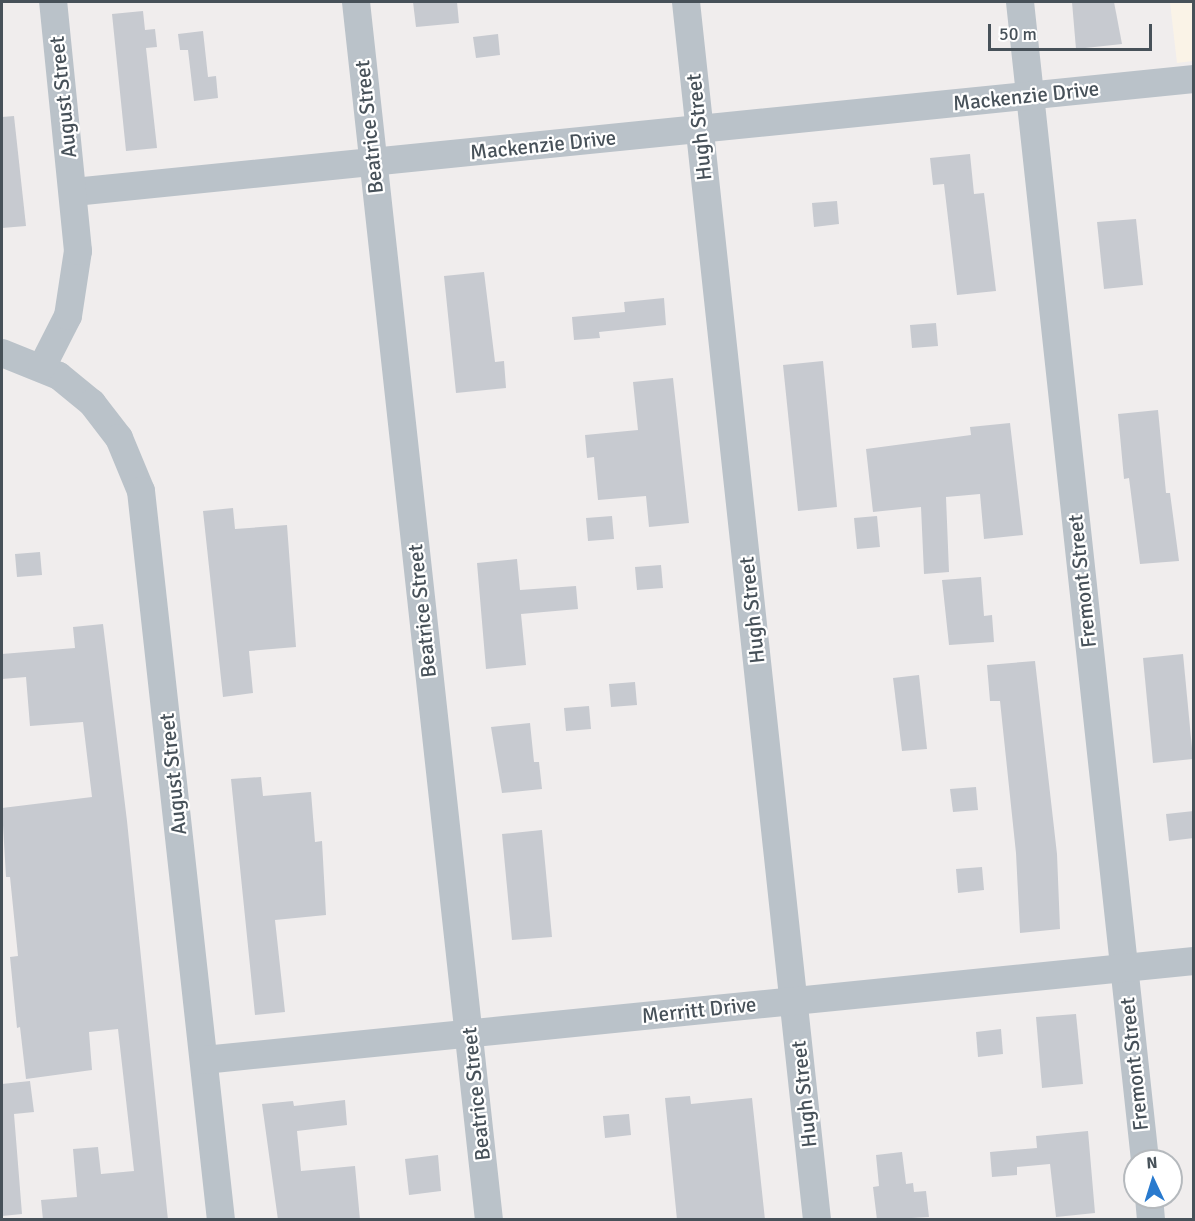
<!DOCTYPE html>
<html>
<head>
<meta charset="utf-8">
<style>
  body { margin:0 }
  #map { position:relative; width:1195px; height:1221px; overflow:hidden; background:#f0eded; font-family:Signika,sans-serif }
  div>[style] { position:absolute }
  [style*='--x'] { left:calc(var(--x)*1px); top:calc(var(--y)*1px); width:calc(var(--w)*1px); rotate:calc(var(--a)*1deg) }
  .commercial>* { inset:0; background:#faf3e7 }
  .building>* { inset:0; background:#c7cad0 }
  .minor>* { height:28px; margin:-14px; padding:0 14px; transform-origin:14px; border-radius:14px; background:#bac2c9 }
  span { translate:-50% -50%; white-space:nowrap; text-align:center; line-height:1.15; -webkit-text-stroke:4.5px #fff; paint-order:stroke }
  .street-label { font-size:21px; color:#475159 }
  .frame { position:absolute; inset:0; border:3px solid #475159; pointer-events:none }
  .north { position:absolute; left:1123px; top:1149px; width:60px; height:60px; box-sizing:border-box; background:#fff; border:2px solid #b5b9bd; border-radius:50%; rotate:356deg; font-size:16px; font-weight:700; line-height:24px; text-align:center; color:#475159 }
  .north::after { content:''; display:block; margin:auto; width:21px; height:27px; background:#297ace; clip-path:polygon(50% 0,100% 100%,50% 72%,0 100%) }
  .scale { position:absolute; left:988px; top:24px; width:164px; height:27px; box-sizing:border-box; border:3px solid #475159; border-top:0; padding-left:8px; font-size:18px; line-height:21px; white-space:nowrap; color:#475159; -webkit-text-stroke:4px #fff; paint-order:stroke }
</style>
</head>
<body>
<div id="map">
  <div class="commercial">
    <div style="clip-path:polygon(1170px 2px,1193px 2px,1193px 61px,1177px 63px)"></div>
  </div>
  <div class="building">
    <div style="clip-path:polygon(413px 2px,457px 2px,459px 23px,416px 27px)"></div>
    <div style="clip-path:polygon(1072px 2px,1114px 2px,1122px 44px,1076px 49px)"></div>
    <div style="clip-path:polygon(143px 11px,145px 30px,155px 29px,157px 47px,146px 48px,157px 148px,126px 151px,112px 14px)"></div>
    <div style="clip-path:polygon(203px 31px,208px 77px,216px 76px,218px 98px,194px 101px,188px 50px,180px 50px,178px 34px)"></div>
    <div style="clip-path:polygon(498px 34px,500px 55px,476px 58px,473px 37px)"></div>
    <div style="clip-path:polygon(14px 116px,26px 226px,2px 228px,2px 117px)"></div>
    <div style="clip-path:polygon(970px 154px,974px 194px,984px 193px,996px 291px,957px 295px,944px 184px,933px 185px,930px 158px)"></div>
    <div style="clip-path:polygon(837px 201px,839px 224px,814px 227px,812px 203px)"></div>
    <div style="clip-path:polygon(1136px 219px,1143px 285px,1104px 289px,1097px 222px)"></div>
    <div style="clip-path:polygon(484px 272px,495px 362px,504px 361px,506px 388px,456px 393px,444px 276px)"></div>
    <div style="clip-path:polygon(664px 298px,666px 325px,599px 332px,600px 338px,574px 340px,572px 317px,625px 312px,624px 302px)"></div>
    <div style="clip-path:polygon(936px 323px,938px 346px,912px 348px,910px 325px)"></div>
    <div style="clip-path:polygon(823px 361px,837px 507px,798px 511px,783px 365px)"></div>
    <div style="clip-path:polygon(673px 378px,689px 523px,649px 527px,646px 496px,598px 500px,594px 457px,587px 458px,585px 435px,638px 430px,633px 382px)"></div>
    <div style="clip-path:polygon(1158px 410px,1166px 493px,1170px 493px,1179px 561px,1140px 564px,1129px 478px,1124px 479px,1118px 414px)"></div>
    <div style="clip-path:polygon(1010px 423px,1023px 535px,984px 539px,980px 494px,946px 497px,949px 572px,924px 574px,921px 507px,873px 512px,866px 449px,971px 435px,970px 427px)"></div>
    <div style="clip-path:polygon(233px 508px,235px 529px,287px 525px,296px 647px,249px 651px,253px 693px,223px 697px,203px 511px)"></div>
    <div style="clip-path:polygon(612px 516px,614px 539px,588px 541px,586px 518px)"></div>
    <div style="clip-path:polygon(877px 516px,880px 547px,857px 549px,854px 518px)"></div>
    <div style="clip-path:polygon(40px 552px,42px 575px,17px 577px,15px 554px)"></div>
    <div style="clip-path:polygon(517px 559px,520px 590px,576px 586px,578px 609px,521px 614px,526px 665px,486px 669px,477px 563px)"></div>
    <div style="clip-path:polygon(661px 565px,663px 588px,637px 590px,635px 567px)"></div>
    <div style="clip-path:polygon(981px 577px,984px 616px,992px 615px,994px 642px,949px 645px,942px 580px)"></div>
    <div style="clip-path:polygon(103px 624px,127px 821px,168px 1220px,43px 1220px,41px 1200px,77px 1197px,73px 1149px,98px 1147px,101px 1174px,134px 1171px,118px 1029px,89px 1032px,92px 1070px,26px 1079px,20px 1027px,17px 1028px,10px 957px,18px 956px,10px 877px,6px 877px,2px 808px,92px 797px,83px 722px,30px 726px,26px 677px,2px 679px,2px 654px,75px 648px,73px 627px)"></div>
    <div style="clip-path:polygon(1183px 654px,1193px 759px,1153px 763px,1143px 658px)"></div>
    <div style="clip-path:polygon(1035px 661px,1057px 854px,1060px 929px,1020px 933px,1016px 853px,1000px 701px,990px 701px,987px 665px)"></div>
    <div style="clip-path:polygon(919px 675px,927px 749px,902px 751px,893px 678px)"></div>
    <div style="clip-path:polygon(635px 682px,637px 705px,611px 707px,609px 684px)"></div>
    <div style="clip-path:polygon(589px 706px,591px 729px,566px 731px,564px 708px)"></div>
    <div style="clip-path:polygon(530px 723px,534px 762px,539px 762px,542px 789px,502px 793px,491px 727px)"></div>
    <div style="clip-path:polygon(261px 777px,263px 796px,311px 792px,315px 842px,322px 841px,326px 915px,275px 920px,285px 1012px,255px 1015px,231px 779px)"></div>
    <div style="clip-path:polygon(976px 787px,978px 810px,953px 812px,950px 789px)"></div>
    <div style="clip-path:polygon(1194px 811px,1194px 838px,1169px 841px,1166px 814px)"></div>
    <div style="clip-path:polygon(542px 830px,552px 937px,512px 940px,502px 834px)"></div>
    <div style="clip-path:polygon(982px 867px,984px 890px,958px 893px,956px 869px)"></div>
    <div style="clip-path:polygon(1076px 1014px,1083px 1084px,1042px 1088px,1036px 1017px)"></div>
    <div style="clip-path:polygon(1001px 1029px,1003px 1054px,978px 1057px,976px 1032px)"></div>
    <div style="clip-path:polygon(30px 1081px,34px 1112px,14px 1114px,22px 1214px,2px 1216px,2px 1084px)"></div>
    <div style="clip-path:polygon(690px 1096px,691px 1104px,752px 1098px,765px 1220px,677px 1220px,665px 1098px)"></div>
    <div style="clip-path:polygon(345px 1100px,347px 1125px,297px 1131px,301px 1171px,355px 1166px,360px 1220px,278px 1220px,262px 1104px,293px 1101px,294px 1106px)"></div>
    <div style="clip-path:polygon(629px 1114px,631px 1135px,605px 1138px,603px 1116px)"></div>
    <div style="clip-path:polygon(1088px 1131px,1095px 1213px,1056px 1217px,1050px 1164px,1017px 1167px,1017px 1175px,992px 1177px,990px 1152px,1037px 1148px,1036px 1136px)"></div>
    <div style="clip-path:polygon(902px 1152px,906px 1184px,913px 1183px,914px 1192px,926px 1191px,929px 1217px,877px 1220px,873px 1187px,879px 1186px,876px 1155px)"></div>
    <div style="clip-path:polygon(438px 1155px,441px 1191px,409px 1195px,405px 1159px)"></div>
  </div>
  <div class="minor">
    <div style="--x:356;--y:2;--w:1225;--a:83.77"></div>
    <div style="--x:686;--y:2;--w:1225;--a:83.86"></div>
    <div style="--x:1020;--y:2;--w:1166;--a:83.84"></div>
    <div style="--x:74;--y:192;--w:1126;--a:-5.76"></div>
    <div style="--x:2;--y:353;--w:61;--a:22"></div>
    <div style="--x:59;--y:376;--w:43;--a:39.3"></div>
    <div style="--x:92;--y:403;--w:44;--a:52.4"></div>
    <div style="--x:119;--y:438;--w:57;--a:67.5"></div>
    <div style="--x:141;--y:491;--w:733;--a:83.74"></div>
    <div style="--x:42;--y:367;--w:57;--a:-63"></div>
    <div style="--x:68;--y:316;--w:66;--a:-81.3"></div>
    <div style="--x:78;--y:251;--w:250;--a:-95.7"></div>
    <div style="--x:204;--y:1060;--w:995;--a:-5.71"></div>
    <div style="--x:1149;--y:1197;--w:23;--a:85"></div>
  </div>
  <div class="street-label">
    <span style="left:1026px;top:96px;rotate:-6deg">Mackenzie Drive</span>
    <span style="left:63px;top:97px;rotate:-96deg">August Street</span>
    <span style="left:369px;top:127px;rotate:-96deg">Beatrice Street</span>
    <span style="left:699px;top:127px;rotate:-96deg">Hugh Street</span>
    <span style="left:543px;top:145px;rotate:-6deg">Mackenzie Drive</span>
    <span style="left:1082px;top:581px;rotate:-96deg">Fremont Street</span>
    <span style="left:752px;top:610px;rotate:-96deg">Hugh Street</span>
    <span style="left:422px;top:611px;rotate:-96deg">Beatrice Street</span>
    <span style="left:173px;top:774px;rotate:-96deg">August Street</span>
    <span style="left:699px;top:1010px;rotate:-6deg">Merritt Drive</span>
    <span style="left:1134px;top:1064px;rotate:-96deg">Fremont Street</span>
    <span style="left:476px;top:1094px;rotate:-96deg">Beatrice Street</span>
    <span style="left:804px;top:1094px;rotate:-96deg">Hugh Street</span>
  </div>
  <div class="frame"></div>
  <div class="north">N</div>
  <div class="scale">50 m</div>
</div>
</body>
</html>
